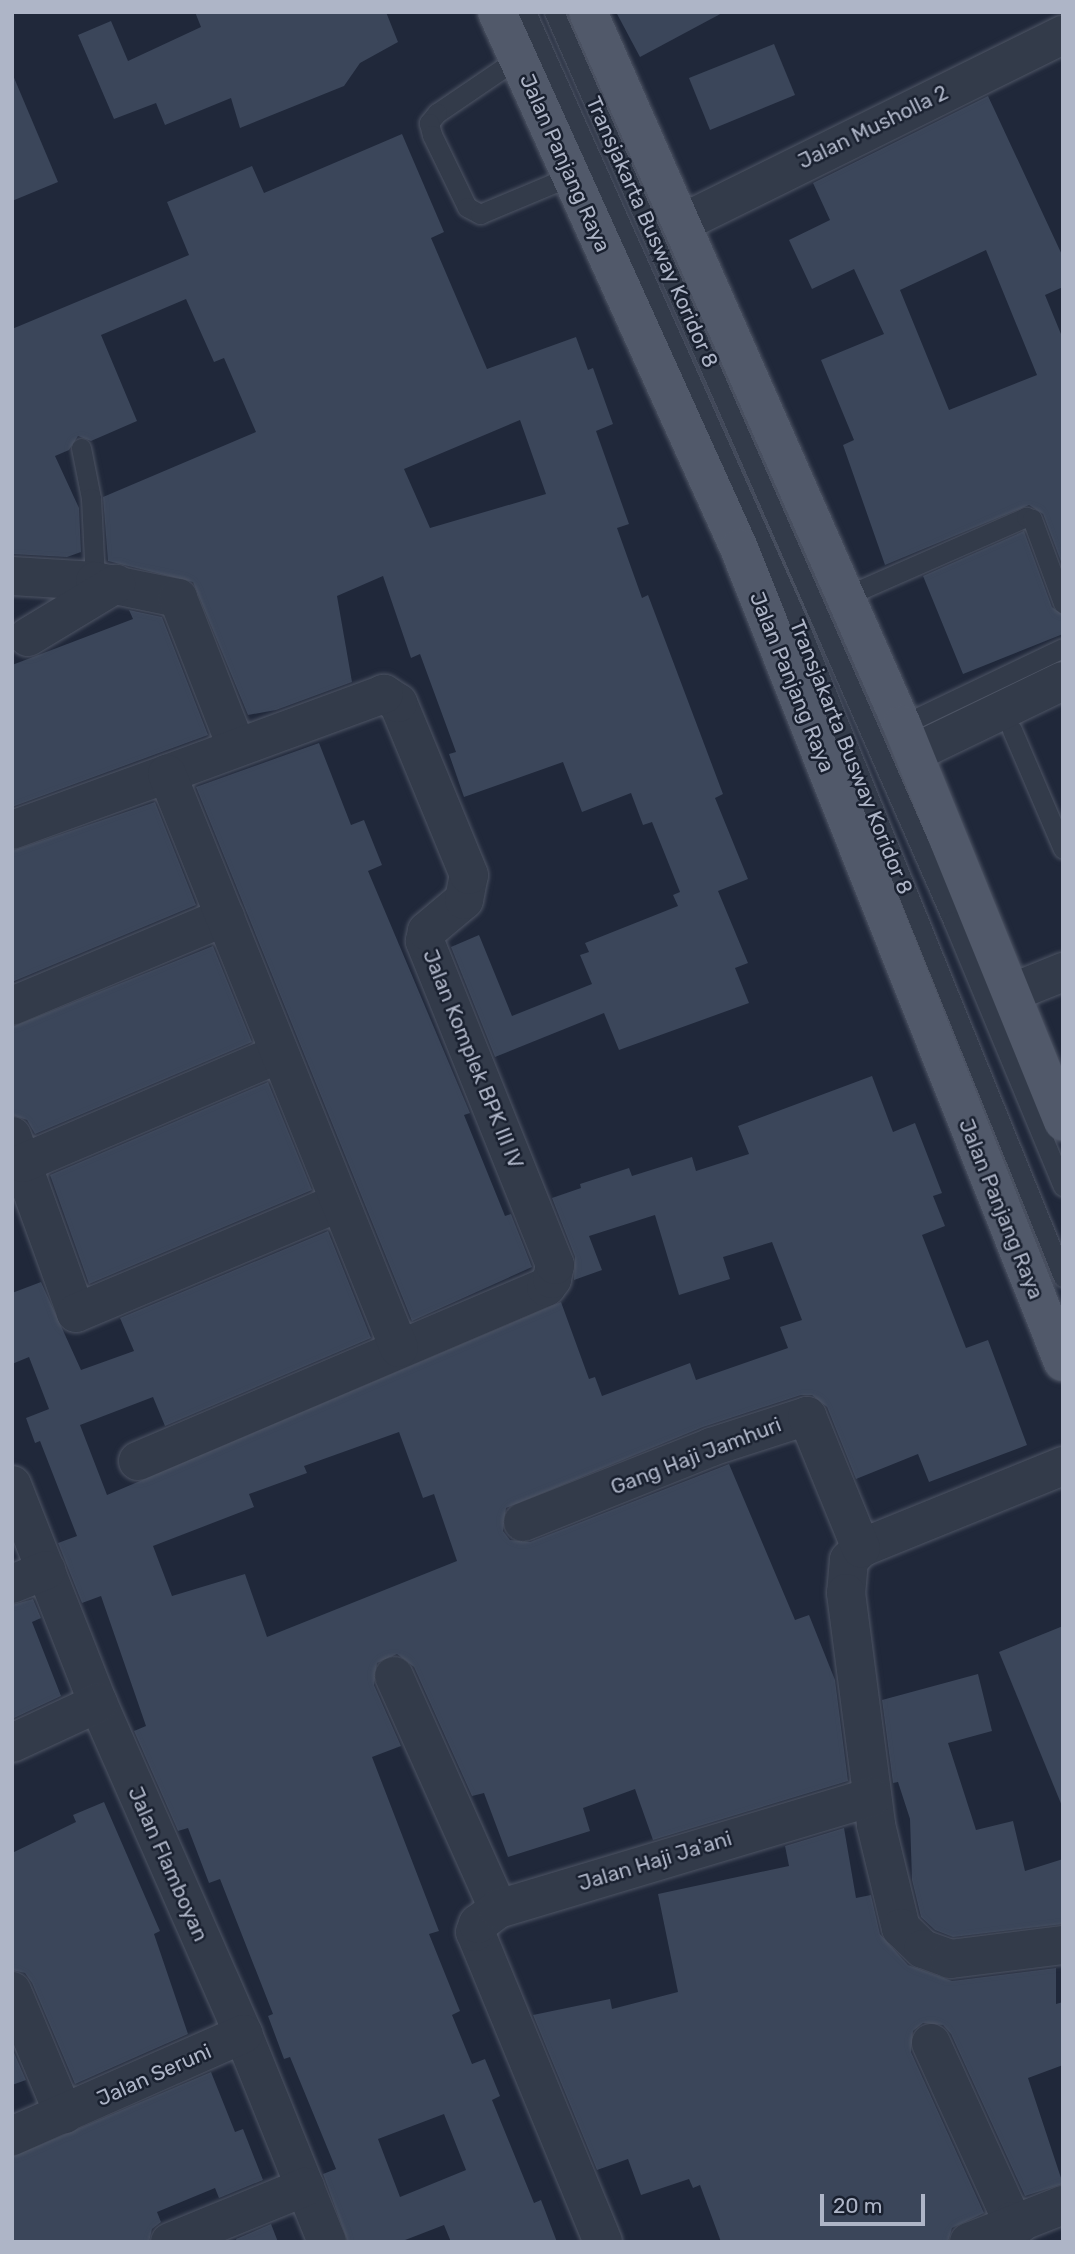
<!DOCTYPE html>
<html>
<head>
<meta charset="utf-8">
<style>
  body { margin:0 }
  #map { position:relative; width:1075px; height:2254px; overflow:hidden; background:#20283a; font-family:Rubik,sans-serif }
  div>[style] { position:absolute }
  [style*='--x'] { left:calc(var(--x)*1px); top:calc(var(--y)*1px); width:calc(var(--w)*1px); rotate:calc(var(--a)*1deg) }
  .building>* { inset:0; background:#3b465a }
  .roads { filter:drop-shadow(0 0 2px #4e5565) drop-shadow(0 0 2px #4e5565) }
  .service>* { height:19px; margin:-9.5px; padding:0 9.5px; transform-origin:9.5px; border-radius:9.5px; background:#333b4a }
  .minor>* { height:38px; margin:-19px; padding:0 19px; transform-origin:19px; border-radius:19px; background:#333b4a }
  .primary>* { height:38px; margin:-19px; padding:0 19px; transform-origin:19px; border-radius:19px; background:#51596a }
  span { translate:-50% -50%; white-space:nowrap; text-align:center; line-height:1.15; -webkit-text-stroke:5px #19202f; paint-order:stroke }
  .street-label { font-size:21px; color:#aeb5c7 }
  .frame { position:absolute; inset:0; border:14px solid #aeb5c7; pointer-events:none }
  .scale { position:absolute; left:820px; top:2194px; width:105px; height:32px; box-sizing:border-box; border:4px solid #aeb5c7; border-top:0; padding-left:9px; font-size:21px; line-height:24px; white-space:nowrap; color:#aeb5c7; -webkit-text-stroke:5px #19202f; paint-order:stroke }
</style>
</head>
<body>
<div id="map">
  <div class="building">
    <div style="clip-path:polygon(195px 12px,386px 12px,398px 42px,360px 63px,344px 86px,240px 128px,231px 98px,165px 125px,156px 103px,114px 119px,78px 35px,111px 21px,128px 61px,201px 27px)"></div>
    <div style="clip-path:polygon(616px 12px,724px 12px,640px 57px)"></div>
    <div style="clip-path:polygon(774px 44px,795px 95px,710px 130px,689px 78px)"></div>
    <div style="clip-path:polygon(12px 73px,58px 182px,12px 201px)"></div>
    <div style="clip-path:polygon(evenodd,988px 96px,1063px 257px,1063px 287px,1045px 295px,1063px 339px,1063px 567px,1043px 514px,1029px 505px,885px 565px,843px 445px,854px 440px,821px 360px,884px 334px,854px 269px,812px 289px,789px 240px,830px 220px,813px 183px,988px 96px,986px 250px,1037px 375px,949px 410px,900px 290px,986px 250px)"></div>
    <div style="clip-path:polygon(evenodd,402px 134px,444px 232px,431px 238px,487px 369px,576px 337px,588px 370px,593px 368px,613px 424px,596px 431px,629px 524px,617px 528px,642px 598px,648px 595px,723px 794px,715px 798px,748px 879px,718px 891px,748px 963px,735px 968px,749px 1003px,619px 1050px,604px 1013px,495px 1057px,451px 947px,479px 935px,512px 1016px,592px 984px,580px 955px,589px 952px,585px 943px,678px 906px,673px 895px,680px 892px,652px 822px,643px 825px,631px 793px,582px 812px,563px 762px,464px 797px,449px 754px,456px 752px,420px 654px,411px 658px,383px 576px,337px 596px,352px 682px,276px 710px,248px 715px,193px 582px,108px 561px,103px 497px,256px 432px,224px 358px,214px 362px,186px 299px,101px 335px,137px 421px,91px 441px,78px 436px,69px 450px,55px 456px,79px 508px,81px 552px,67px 557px,12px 554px,12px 329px,189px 255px,167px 202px,252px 166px,264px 193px,402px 134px,520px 420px,546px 494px,430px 528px,404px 469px,520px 420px)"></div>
    <div style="clip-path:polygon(1024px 531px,1052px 607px,1063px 615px,1063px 634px,963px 674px,923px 576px)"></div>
    <div style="clip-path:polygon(129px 610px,162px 617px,208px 735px,12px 807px,12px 665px,133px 619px)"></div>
    <div style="clip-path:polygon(319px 743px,351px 825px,364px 820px,382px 865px,368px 871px,470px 1113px,464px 1115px,505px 1216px,511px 1214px,532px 1267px,412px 1321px,196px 787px)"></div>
    <div style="clip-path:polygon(155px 802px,196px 905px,12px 982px,12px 851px)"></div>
    <div style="clip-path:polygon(213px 946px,252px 1042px,35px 1134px,27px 1120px,12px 1115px,12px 1027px)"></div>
    <div style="clip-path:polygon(evenodd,872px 1076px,893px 1132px,915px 1123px,942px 1193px,933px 1196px,945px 1226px,922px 1235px,966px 1348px,988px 1340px,1027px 1445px,929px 1482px,918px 1454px,856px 1479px,827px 1407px,812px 1395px,801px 1395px,703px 1427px,506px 1508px,503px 1531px,510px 1540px,530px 1542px,729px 1464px,795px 1620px,809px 1615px,835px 1680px,848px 1781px,653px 1840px,635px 1789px,583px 1808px,590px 1831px,508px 1857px,484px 1793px,472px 1796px,414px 1667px,397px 1654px,377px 1663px,374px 1685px,401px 1746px,372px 1757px,439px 1931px,429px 1934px,460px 2011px,452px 2015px,472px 2064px,485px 2059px,500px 2096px,492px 2100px,534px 2203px,541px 2200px,557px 2242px,451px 2242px,444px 2225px,400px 2242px,348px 2242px,323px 2174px,336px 2169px,290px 2057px,284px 2059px,268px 2016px,273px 2014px,220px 1879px,209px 1883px,188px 1828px,178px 1831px,134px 1731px,146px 1726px,101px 1596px,82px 1603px,58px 1543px,77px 1536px,40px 1441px,35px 1443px,26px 1418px,49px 1409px,29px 1357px,12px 1364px,12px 1293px,41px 1282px,81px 1370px,134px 1351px,120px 1318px,328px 1231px,371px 1338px,165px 1426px,153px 1397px,80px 1425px,107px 1495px,561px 1302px,589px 1379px,595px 1377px,602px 1396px,690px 1363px,696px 1380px,788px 1348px,780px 1327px,802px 1320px,772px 1242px,723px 1257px,730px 1279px,679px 1295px,655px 1215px,589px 1236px,602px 1270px,574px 1280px,575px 1257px,552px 1198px,581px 1188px,580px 1184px,629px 1168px,632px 1176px,692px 1157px,696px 1171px,749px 1154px,738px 1126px,872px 1076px,399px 1432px,423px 1498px,434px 1494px,457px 1561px,267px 1637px,245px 1574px,172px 1596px,153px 1546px,254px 1507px,249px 1494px,307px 1473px,304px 1466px,399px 1432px,872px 1076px,444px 2114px,466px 2170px,400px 2197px,378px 2139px,444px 2114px)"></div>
    <div style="clip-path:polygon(268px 1082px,312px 1190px,89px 1284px,50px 1175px)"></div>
    <div style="clip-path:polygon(33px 1599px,41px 1618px,32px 1622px,61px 1696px,12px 1719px,12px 1605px)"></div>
    <div style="clip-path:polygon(1063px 1626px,1063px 1806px,1062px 1806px,999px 1652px)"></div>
    <div style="clip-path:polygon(978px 1674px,992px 1731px,948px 1743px,976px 1830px,1013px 1821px,1025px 1871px,1063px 1859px,1063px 1924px,953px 1937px,935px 1930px,921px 1917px,912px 1880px,910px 1819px,898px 1782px,893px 1783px,882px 1700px)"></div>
    <div style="clip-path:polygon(104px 1802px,160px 1931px,154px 1934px,188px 2034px,75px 2084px,32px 1983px,25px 1973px,12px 1970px,12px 1853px,76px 1822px,73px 1815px)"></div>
    <div style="clip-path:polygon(844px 1828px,856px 1898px,871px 1895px,880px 1934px,908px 1965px,952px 1981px,1056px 1968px,1056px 2004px,1063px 2002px,1063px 2065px,1028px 2078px,1063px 2184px,1025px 2196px,951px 2034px,943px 2025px,923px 2023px,913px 2031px,911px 2052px,984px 2213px,952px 2228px,948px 2242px,721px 2242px,700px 2185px,693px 2188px,689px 2179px,641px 2195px,628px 2159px,597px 2170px,533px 2015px,610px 1999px,612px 2009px,678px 1992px,658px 1894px,789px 1866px,785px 1846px)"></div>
    <div style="clip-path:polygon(12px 2048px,26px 2080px,12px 2085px)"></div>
    <div style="clip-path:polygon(211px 2072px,235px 2132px,243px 2129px,263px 2180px,219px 2198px,215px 2188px,157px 2212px,161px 2222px,152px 2229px,149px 2242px,12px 2242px,12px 2157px)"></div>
    <div style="clip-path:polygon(271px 2224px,278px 2242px,237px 2242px,236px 2239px)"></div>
  </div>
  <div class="roads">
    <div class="service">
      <div style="--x:526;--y:12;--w:663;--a:65.98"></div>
      <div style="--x:796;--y:618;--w:711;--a:67.94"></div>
      <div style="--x:554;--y:12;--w:993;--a:66.3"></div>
      <div style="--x:953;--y:921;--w:287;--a:67.5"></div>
      <div style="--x:518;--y:58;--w:98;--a:145.8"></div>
      <div style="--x:437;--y:113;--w:13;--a:129"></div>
      <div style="--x:429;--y:123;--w:12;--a:76"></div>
      <div style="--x:432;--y:135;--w:80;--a:64.1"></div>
      <div style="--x:467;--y:207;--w:15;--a:28"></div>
      <div style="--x:480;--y:214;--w:99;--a:-22.7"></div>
      <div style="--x:81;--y:448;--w:51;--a:78.7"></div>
      <div style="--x:91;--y:498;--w:83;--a:87.2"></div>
      <div style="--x:846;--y:596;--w:197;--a:-23.7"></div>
      <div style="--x:1026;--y:517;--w:6;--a:18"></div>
      <div style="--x:1032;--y:519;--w:90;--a:69.7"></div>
      <div style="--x:902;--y:725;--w:178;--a:-25.6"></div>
      <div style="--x:1012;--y:730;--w:129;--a:66.8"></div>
    </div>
    <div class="minor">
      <div style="--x:684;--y:222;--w:423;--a:-26.3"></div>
      <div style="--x:12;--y:576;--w:83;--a:3.4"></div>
      <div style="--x:95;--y:581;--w:85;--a:11.6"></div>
      <div style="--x:178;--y:598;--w:159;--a:68.6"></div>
      <div style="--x:28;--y:637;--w:103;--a:-31.1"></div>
      <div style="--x:914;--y:753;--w:165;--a:-25.8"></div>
      <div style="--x:12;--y:830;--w:165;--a:-19.9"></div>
      <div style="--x:1011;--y:993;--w:56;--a:-22"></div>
      <div style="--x:12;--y:1006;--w:231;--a:-22.7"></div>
      <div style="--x:12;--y:1136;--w:188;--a:70.1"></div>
      <div style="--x:76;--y:1313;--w:286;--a:-22.8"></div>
      <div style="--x:23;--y:1163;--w:278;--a:-23.1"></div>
      <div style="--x:138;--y:1461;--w:444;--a:-23.1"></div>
      <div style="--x:546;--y:1287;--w:10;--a:-53"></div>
      <div style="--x:552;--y:1279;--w:14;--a:-78"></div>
      <div style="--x:555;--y:1265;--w:349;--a:-111.9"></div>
      <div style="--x:425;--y:941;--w:10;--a:-79"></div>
      <div style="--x:427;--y:931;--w:48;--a:-40"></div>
      <div style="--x:464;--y:900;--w:25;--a:-79"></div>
      <div style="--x:469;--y:875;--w:186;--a:-112.4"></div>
      <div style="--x:398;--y:703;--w:17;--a:-147"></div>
      <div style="--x:384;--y:694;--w:231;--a:159.8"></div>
      <div style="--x:167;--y:774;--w:619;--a:67.99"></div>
      <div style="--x:1063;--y:1466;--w:218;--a:157.9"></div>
      <div style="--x:861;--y:1548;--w:17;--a:135"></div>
      <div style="--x:849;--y:1560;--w:33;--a:95"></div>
      <div style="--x:846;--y:1593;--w:234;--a:82.6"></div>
      <div style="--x:876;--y:1825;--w:106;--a:76.4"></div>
      <div style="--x:901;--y:1928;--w:30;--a:44"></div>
      <div style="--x:923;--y:1949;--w:29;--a:20"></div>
      <div style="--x:950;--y:1959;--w:114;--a:-7.1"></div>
      <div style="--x:12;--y:1485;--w:234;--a:68.5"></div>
      <div style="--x:98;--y:1703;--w:361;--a:66.3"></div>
      <div style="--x:243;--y:2034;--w:224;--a:68"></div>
      <div style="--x:523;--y:1522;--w:202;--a:-21.7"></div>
      <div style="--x:711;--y:1447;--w:101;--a:-17.9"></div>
      <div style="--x:807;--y:1416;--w:143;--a:67.8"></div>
      <div style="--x:12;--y:1584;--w:37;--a:-22"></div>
      <div style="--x:394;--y:1676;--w:255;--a:65.9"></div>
      <div style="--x:12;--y:1743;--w:95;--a:-24.9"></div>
      <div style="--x:12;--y:1991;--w:134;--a:67.2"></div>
      <div style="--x:931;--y:2043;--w:196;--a:65.5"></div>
      <div style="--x:1012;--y:2221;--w:8;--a:23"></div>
      <div style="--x:12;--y:2136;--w:253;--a:-23.8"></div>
      <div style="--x:170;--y:2242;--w:146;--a:-22.2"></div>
      <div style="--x:603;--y:2242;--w:335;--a:-112.4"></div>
      <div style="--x:475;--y:1932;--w:9;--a:-69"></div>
      <div style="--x:478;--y:1924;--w:25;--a:-37"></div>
      <div style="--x:498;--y:1909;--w:390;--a:-16.7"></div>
      <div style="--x:969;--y:2242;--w:101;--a:-21.5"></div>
    </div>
    <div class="primary">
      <div style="--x:497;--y:12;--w:588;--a:65.7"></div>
      <div style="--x:739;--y:548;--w:876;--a:68.3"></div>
      <div style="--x:588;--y:12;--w:779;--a:66.23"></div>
      <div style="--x:902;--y:725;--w:428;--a:67.9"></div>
    </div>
  </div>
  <div class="street-label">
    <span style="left:873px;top:127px;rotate:-26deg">Jalan Musholla 2</span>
    <span style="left:565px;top:163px;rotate:66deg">Jalan Panjang Raya</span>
    <span style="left:652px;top:232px;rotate:66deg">Transjakarta Busway Koridor 8</span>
    <span style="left:792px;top:682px;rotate:68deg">Jalan Panjang Raya</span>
    <span style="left:851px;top:757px;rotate:68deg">Transjakarta Busway Koridor 8</span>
    <span style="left:473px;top:1059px;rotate:68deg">Jalan Komplek BPK III IV</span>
    <span style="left:1001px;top:1209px;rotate:68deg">Jalan Panjang Raya</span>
    <span style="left:696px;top:1456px;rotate:-21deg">Gang Haji Jamhuri</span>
    <span style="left:655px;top:1861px;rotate:-17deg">Jalan Haji Ja'ani</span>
    <span style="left:168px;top:1864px;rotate:66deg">Jalan Flamboyan</span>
    <span style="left:154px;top:2075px;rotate:-24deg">Jalan Seruni</span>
  </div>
  <div class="frame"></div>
  <div class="scale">20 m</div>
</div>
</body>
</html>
